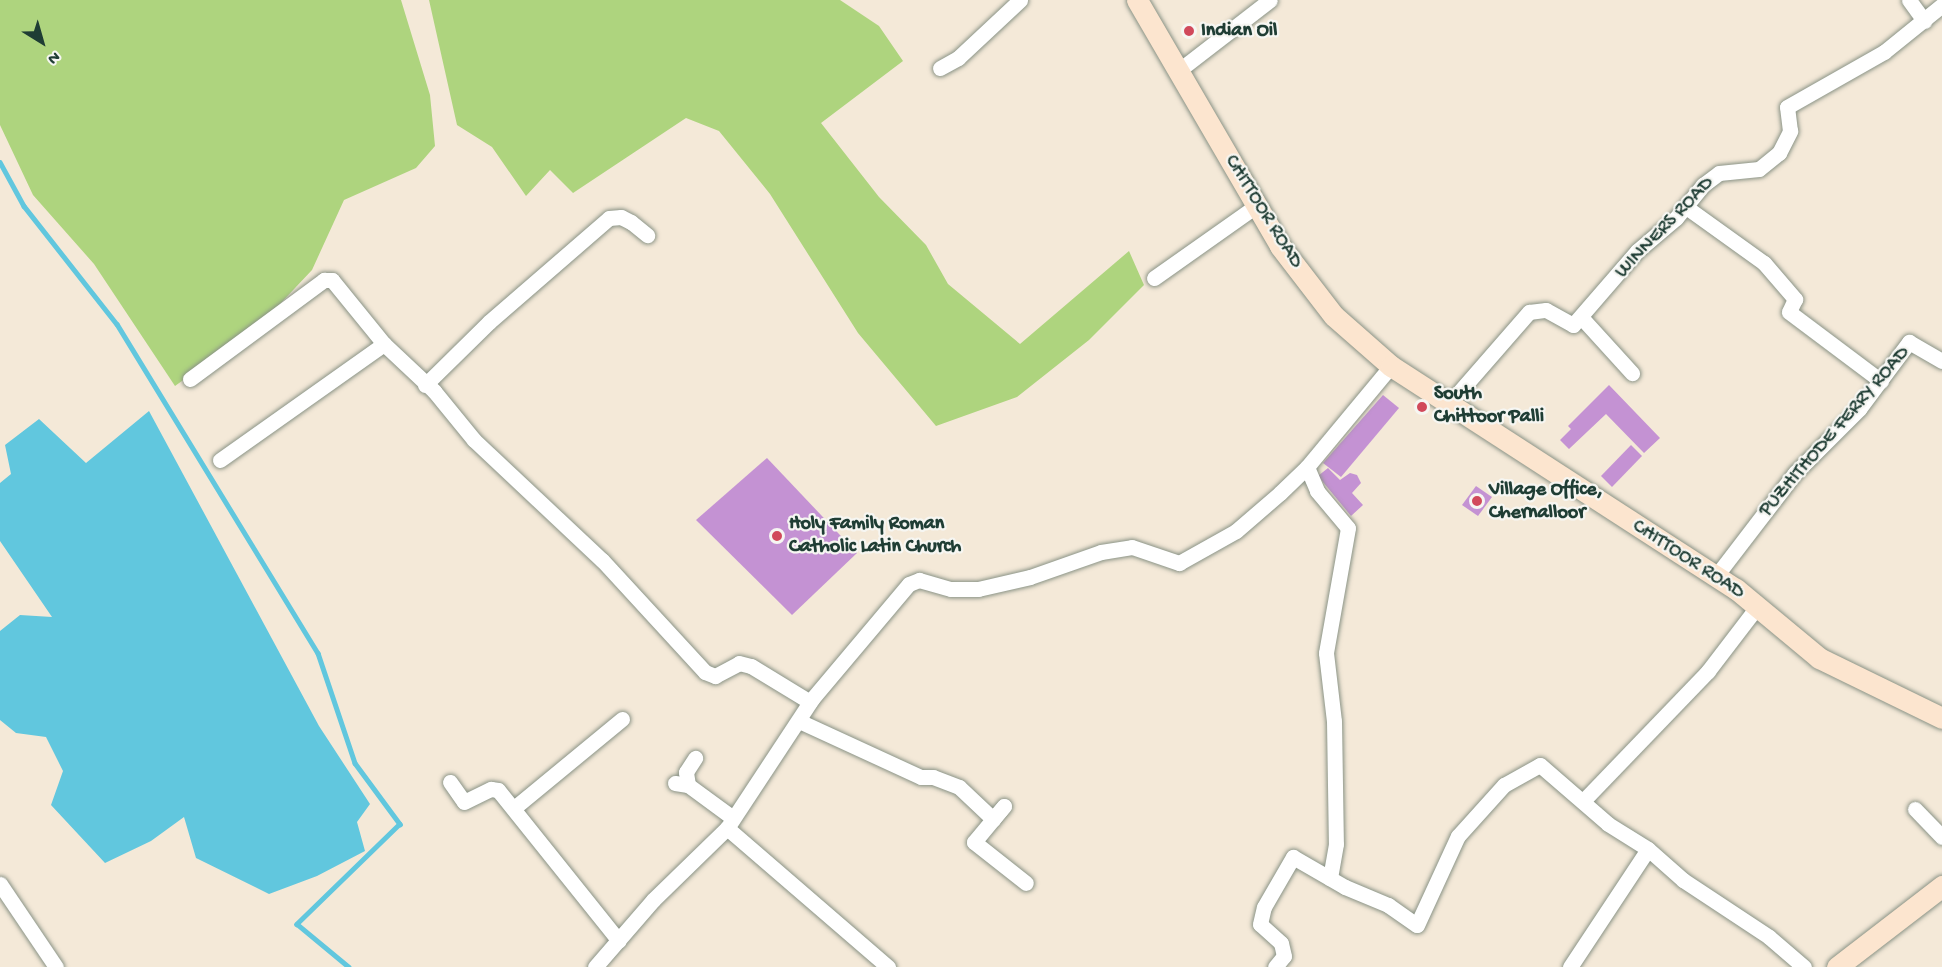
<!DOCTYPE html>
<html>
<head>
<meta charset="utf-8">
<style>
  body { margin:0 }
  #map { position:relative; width:1942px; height:967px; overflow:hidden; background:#f4e9d8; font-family:"Gochi Hand",sans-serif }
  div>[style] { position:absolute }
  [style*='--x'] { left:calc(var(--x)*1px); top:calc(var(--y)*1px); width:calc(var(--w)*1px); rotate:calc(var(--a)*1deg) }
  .green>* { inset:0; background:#aed47e }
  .water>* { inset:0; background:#61c7de }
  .stream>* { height:4.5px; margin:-2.25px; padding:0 2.25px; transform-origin:2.25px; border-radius:2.25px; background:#61c7de }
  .building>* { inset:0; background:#c492d3 }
  .roads { filter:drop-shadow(0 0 2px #8a9386) drop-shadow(0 0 2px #8a9386) }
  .minor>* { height:15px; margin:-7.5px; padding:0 7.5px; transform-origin:7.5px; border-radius:7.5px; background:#fff }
  .secondary>* { height:21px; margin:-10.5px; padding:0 10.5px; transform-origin:10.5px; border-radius:10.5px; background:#fce5cf }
  .dots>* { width:16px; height:16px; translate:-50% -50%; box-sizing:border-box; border:3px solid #f6f6f2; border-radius:50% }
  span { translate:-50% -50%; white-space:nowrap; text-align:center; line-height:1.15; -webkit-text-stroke:4.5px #f6f6f2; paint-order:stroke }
  .poi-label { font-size:20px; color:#1f3d34; font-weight:700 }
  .left { translate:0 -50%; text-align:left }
  .street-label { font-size:20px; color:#1f3d34 }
  .north { position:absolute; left:12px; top:12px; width:60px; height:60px; -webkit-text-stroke:4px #f6f6f2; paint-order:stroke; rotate:143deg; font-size:16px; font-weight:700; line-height:24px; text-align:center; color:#1f3d34 }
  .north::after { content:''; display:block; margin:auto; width:21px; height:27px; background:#1f3d34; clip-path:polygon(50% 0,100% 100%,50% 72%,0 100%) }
</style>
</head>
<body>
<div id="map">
  <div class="green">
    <div style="clip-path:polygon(0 0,401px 0,430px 95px,435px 146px,416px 168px,344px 200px,312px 270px,262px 323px,175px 386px,94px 264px,33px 195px,0 125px)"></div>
    <div style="clip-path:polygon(429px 0,840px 0,879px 26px,903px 61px,821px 123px,879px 197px,926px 245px,948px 284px,1020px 344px,1129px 251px,1144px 285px,1089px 340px,1017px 397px,936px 426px,858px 333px,770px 194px,719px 131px,686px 118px,573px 193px,550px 170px,526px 196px,492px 147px,457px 125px)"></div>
  </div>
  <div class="water">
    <div style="clip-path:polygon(149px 411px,319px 726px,370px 804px,357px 822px,365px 851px,317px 876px,269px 894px,196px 858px,184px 817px,151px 841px,105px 863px,51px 805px,63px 771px,46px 737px,16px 733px,0 720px,0 631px,20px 615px,52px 617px,0 541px,0 483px,11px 474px,5px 445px,39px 419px,86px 463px)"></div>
  </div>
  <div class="stream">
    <div style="--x:0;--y:162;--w:50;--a:61.4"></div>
    <div style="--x:24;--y:206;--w:150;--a:51.8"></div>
    <div style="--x:117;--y:324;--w:386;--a:58.6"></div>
    <div style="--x:318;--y:653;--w:116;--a:71.4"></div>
    <div style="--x:355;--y:763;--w:76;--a:53.6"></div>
    <div style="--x:400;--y:824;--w:144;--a:135.8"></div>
    <div style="--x:297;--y:924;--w:67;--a:39.6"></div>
  </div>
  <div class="building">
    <div style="clip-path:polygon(1609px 385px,1660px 438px,1644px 453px,1606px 414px,1569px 449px,1560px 440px,1571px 429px,1568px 426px)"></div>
    <div style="clip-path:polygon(1383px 395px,1399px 408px,1341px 477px,1323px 463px)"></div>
    <div style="clip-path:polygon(1631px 445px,1642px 456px,1612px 487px,1601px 476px)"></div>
    <div style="clip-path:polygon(767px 458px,857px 553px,792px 615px,696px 520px)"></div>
    <div style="clip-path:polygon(1328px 468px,1340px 480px,1350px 473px,1357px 475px,1361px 483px,1352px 493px,1363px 505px,1351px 516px,1318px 476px)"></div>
    <div style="clip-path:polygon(1476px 486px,1492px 497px,1478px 516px,1462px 505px)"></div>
  </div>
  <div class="roads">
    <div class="minor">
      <div style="--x:1909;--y:0;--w:26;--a:54"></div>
      <div style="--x:940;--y:68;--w:21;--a:-29"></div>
      <div style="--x:958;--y:58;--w:85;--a:-43.1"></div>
      <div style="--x:1178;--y:71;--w:116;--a:-37.7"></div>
      <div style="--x:1686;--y:207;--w:96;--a:35.7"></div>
      <div style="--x:1764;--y:263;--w:48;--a:49.3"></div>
      <div style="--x:1795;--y:299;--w:14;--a:115"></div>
      <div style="--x:1789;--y:312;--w:115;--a:36.9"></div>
      <div style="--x:1154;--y:278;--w:125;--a:-35.2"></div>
      <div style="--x:1581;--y:317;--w:76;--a:47.7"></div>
      <div style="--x:190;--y:379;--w:167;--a:-36.5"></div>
      <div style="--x:324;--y:280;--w:8;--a:0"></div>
      <div style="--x:332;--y:280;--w:82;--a:50.9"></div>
      <div style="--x:384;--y:344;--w:69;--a:43.2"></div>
      <div style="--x:434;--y:391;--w:63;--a:50.8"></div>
      <div style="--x:474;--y:440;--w:175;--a:43.2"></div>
      <div style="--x:602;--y:560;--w:152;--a:47.4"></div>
      <div style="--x:705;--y:672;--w:11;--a:22"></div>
      <div style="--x:715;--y:676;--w:27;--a:-28"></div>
      <div style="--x:739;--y:663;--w:12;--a:14"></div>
      <div style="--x:751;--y:666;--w:69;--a:31.4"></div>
      <div style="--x:425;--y:385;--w:90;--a:-44.5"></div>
      <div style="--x:489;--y:322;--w:159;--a:-40.9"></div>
      <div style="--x:609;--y:218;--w:12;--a:-5"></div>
      <div style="--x:621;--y:217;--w:11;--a:27"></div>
      <div style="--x:631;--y:222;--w:21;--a:39"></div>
      <div style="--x:1447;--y:406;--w:125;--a:-48.9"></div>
      <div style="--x:1529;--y:312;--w:17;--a:-7"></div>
      <div style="--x:1546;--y:310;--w:31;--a:29"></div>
      <div style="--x:1573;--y:325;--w:98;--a:-49.1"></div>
      <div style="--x:1637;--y:251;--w:51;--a:-40.2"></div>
      <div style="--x:1676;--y:218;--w:43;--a:-50.7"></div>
      <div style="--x:1703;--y:185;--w:20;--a:-37"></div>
      <div style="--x:1719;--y:173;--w:40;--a:-5.7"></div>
      <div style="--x:1759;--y:169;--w:26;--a:-39"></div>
      <div style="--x:1779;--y:153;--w:25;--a:-63"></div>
      <div style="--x:1790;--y:131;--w:24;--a:-97"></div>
      <div style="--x:1787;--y:107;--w:112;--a:-29.6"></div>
      <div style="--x:1884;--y:52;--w:75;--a:-39"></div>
      <div style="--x:220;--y:460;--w:201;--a:-35.3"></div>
      <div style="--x:1307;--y:467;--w:26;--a:67"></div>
      <div style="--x:1317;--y:491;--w:48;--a:50"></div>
      <div style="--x:1348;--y:528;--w:127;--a:100"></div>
      <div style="--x:1326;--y:653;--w:68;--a:83.3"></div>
      <div style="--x:1334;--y:721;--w:123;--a:89.1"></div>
      <div style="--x:1336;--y:844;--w:35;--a:100"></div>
      <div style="--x:1716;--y:576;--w:130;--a:-52.5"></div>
      <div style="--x:1795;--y:473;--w:91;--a:-45"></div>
      <div style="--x:1859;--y:409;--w:84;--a:-53.3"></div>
      <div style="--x:1909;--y:342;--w:38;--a:30"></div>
      <div style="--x:799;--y:721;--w:134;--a:24.7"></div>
      <div style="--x:921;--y:777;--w:12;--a:0"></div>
      <div style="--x:933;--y:777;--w:28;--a:21"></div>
      <div style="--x:959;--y:787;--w:47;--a:43.3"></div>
      <div style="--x:993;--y:819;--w:17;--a:-50"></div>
      <div style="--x:1004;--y:806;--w:47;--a:129.8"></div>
      <div style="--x:974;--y:842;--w:66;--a:38.3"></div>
      <div style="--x:450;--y:782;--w:24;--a:55"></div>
      <div style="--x:464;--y:802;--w:30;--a:-26"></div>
      <div style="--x:491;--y:789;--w:7;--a:8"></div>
      <div style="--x:498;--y:790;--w:193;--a:51.3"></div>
      <div style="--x:675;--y:783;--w:13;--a:9"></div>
      <div style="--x:688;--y:785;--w:56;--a:36.3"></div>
      <div style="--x:688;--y:785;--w:13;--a:-99"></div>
      <div style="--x:686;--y:772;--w:17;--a:-57"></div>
      <div style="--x:1584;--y:800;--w:179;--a:-46.1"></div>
      <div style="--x:1708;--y:671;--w:81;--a:-52.6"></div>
      <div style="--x:514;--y:808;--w:140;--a:-39.5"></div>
      <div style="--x:1915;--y:809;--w:39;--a:46"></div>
      <div style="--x:727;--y:828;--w:213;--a:40.8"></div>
      <div style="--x:0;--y:884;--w:100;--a:56"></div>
      <div style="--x:595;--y:967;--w:89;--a:-49.1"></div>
      <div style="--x:653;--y:900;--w:103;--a:-44.2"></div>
      <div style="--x:727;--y:828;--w:154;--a:-56.6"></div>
      <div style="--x:812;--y:699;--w:150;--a:-49.9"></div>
      <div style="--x:909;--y:584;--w:11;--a:-22"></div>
      <div style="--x:919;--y:580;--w:33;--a:16"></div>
      <div style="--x:951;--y:589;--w:27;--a:0"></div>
      <div style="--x:978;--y:589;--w:53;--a:-13"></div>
      <div style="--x:1030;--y:577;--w:75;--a:-19.4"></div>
      <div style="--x:1101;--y:552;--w:31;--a:-9"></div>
      <div style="--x:1132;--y:547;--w:50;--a:18.8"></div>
      <div style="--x:1179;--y:563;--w:65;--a:-29.3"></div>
      <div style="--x:1236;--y:531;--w:58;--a:-40.8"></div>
      <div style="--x:1280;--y:493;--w:37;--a:-44"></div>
      <div style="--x:1307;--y:467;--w:131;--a:-50.3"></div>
      <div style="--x:1275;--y:967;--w:14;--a:-51"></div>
      <div style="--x:1284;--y:956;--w:13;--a:-103"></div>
      <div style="--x:1281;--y:943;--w:28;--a:-138"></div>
      <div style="--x:1260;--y:924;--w:17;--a:-77"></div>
      <div style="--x:1264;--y:907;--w:58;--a:-59.9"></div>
      <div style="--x:1293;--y:857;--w:60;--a:30"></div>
      <div style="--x:1345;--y:887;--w:47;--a:22.7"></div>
      <div style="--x:1388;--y:905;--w:35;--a:35"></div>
      <div style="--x:1417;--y:925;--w:98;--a:-65.3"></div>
      <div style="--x:1458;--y:836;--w:69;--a:-48"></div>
      <div style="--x:1504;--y:785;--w:41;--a:-29.1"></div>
      <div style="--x:1540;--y:765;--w:90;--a:40.9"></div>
      <div style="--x:1608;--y:824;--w:47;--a:32"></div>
      <div style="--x:1648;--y:849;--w:47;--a:41.5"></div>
      <div style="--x:1683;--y:880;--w:103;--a:33.5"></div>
      <div style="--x:1769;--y:937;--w:46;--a:40.6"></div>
      <div style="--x:1570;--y:967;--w:141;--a:-56.5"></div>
    </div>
    <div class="secondary">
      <div style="--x:1137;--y:0;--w:285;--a:59.8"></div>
      <div style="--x:1280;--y:246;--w:88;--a:52.4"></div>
      <div style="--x:1334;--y:316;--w:76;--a:41.3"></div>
      <div style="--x:1391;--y:366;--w:411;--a:32.9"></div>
      <div style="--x:1736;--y:589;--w:108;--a:39.7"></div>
      <div style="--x:1819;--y:658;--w:137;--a:26"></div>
      <div style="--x:1837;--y:967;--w:133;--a:-37.6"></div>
    </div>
  </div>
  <div class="dots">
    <div style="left:1189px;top:31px;background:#d1495b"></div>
    <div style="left:1422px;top:407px;background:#d1495b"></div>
    <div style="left:1477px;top:501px;background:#d1495b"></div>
    <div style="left:777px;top:536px;background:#d1495b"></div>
  </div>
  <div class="poi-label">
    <span class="left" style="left:1201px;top:31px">Indian Oil</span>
    <span class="left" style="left:1434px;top:406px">South<br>Chittoor Palli</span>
    <span class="left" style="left:1489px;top:502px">Village Office,<br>Chernalloor</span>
    <span class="left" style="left:789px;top:536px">Holy Family Roman<br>Catholic Latin Church</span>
  </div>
  <div class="street-label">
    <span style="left:1263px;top:212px;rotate:58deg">CHITTOOR ROAD</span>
    <span style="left:1665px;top:228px;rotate:-46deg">WINNERS ROAD</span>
    <span style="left:1835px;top:432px;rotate:-49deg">PUZHITHODE FERRY ROAD</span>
    <span style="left:1688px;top:560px;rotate:33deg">CHITTOOR ROAD</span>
  </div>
  <div class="north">N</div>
</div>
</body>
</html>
